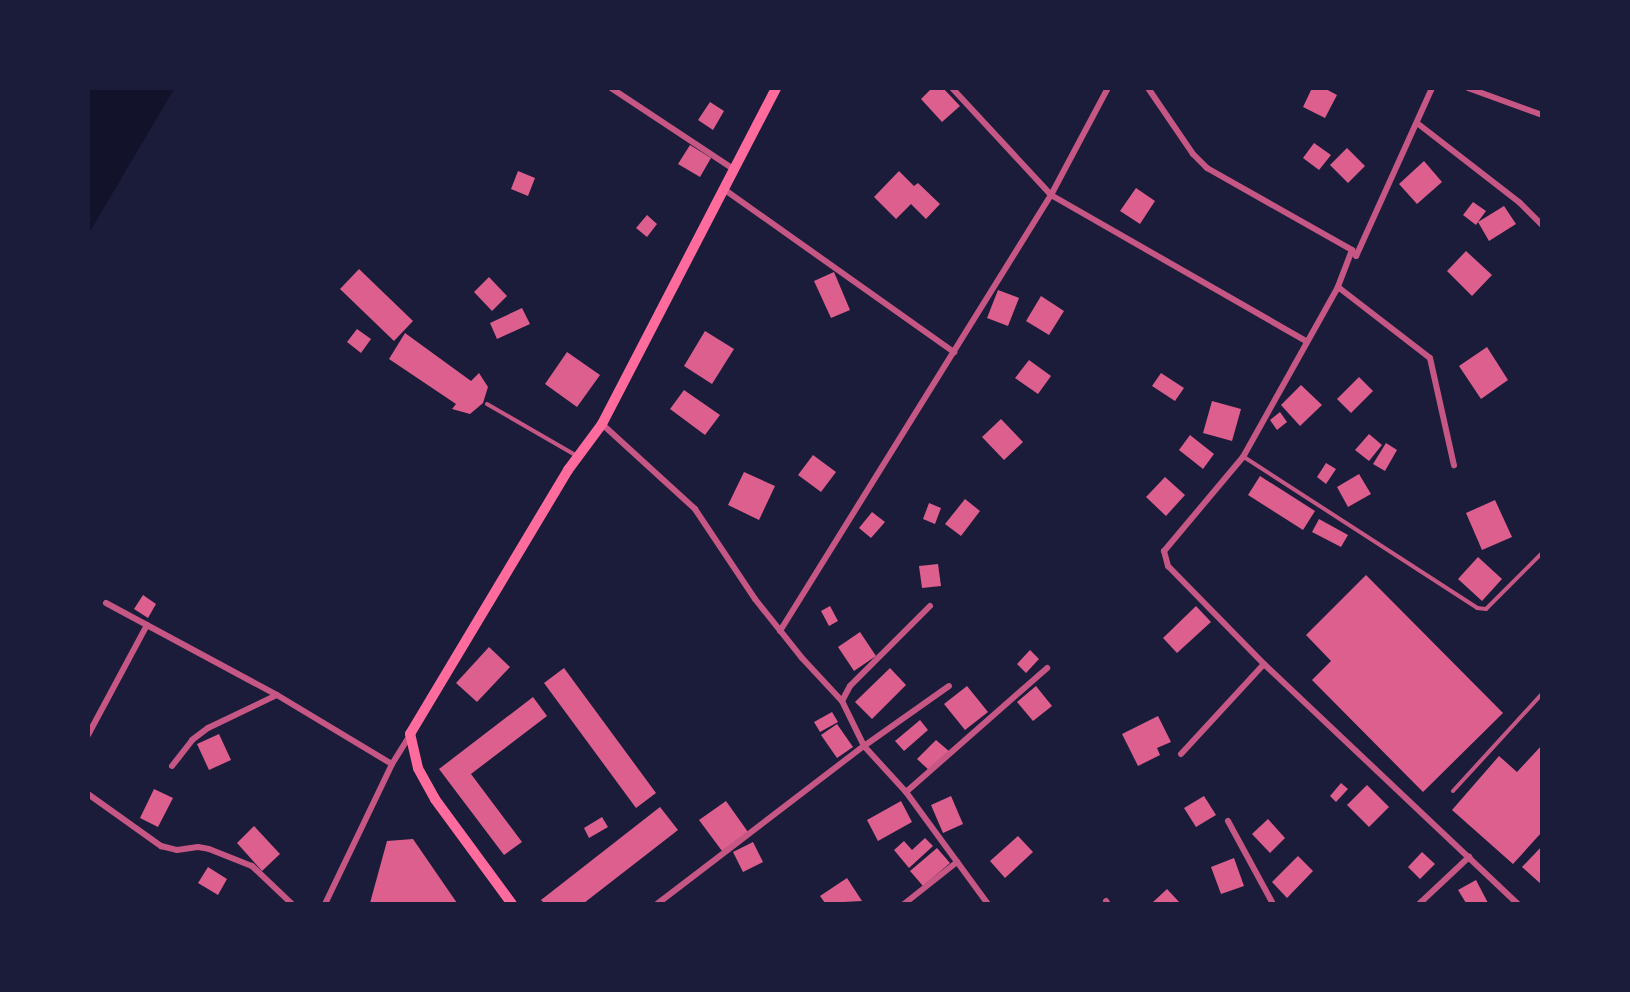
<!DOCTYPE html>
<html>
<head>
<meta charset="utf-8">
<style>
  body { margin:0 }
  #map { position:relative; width:1630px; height:992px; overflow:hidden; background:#1b1b3a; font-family:"Nunito Sans",sans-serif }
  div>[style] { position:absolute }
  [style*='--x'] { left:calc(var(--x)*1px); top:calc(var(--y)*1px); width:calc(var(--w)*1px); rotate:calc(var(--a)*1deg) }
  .water>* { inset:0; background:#12122b }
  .building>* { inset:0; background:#dd5f8e }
  .service>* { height:4px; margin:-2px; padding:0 2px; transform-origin:2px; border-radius:2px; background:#c65784 }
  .minor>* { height:6px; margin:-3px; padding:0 3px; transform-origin:3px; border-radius:3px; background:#c65784 }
  .secondary>* { height:10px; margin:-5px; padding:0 5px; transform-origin:5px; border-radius:5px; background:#ff6b9d }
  span { translate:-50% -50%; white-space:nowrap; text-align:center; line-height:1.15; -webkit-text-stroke:6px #1b1b3a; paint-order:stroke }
  .frame { position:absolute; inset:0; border:90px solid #1b1b3a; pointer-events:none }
</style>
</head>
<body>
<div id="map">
  <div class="water">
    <div style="clip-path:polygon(89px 88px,174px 89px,89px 233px,88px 89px)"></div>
  </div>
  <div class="building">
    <div style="clip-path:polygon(932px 88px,943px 88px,960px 106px,942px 122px,921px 99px)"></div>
    <div style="clip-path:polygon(1312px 88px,1324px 88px,1337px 95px,1325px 118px,1303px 107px)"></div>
    <div style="clip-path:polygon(710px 102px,724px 111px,713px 130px,698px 120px)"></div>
    <div style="clip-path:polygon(1314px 143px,1331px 155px,1319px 170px,1303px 158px)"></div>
    <div style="clip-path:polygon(690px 145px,711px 158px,700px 177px,678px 164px)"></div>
    <div style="clip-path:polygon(1347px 148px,1365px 166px,1348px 183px,1330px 165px)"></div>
    <div style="clip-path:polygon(1424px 161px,1442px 182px,1417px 204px,1399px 184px)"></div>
    <div style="clip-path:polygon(518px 171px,535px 178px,528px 196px,511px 189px)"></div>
    <div style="clip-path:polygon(899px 171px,914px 186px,918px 183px,940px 204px,926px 219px,911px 204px,896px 219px,874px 197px)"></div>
    <div style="clip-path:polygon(1136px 188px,1155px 201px,1140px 224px,1120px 211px)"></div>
    <div style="clip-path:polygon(1473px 202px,1486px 211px,1478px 222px,1504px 206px,1516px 224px,1489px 241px,1478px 222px,1476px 225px,1463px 215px)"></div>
    <div style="clip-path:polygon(647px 215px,657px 224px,647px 237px,636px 228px)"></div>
    <div style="clip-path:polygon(1466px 251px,1492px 275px,1472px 296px,1447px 271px)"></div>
    <div style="clip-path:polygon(359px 269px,413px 321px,394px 341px,340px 289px)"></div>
    <div style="clip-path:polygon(834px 272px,850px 310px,831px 318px,814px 281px)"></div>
    <div style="clip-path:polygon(489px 277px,507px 296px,492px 311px,474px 292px)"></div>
    <div style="clip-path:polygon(998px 290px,1019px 298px,1008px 326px,987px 318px)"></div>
    <div style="clip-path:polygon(1041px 296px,1064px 311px,1049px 335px,1026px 321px)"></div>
    <div style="clip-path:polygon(522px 308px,530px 324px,497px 339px,490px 323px)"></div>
    <div style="clip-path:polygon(357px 329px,371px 339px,361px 353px,347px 342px)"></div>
    <div style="clip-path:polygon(705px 331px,734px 349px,712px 384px,684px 366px)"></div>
    <div style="clip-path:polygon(405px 333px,471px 381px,479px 373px,488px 387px,483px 403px,470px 414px,452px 409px,456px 404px,389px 359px)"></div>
    <div style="clip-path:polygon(1487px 347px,1508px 380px,1481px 399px,1459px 366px)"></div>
    <div style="clip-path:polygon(567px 352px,600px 375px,577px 407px,545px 384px)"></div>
    <div style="clip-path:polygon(1029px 360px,1051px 376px,1038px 394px,1015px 378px)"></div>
    <div style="clip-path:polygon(1161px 373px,1184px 388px,1175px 401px,1152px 386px)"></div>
    <div style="clip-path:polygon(1359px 377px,1373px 391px,1351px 413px,1337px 399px)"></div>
    <div style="clip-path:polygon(1301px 385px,1322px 405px,1300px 426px,1281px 405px)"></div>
    <div style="clip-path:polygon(684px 390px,720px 415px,705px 435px,670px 409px)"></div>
    <div style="clip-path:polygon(1212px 401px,1241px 409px,1232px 441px,1203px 433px)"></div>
    <div style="clip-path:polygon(1280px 412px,1287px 422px,1277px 430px,1270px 420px)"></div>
    <div style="clip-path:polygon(1001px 419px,1023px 442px,1004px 460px,982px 437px)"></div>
    <div style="clip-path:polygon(1369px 434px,1382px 445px,1369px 461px,1355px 450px)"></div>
    <div style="clip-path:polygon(1190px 435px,1214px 454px,1203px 469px,1179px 450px)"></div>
    <div style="clip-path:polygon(1386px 443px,1397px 450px,1385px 471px,1373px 464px)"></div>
    <div style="clip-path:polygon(813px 455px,836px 472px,821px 492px,798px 475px)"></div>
    <div style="clip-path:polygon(1326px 463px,1336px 469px,1326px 484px,1317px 477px)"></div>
    <div style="clip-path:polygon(744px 472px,775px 486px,759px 520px,728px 505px)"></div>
    <div style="clip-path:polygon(1359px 474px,1371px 494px,1348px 507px,1337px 487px)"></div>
    <div style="clip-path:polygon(1260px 476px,1315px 511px,1303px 530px,1248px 495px)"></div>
    <div style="clip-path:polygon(1165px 477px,1185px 495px,1166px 516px,1146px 497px)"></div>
    <div style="clip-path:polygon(965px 499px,980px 511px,961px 536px,945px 524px)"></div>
    <div style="clip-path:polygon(1495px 500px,1512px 537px,1482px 550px,1466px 513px)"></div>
    <div style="clip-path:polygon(929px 503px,941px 508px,935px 524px,923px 519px)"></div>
    <div style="clip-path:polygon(872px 512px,885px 522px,871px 538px,859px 528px)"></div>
    <div style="clip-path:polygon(1319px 519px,1348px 535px,1341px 547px,1312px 532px)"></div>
    <div style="clip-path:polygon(1478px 557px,1502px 579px,1482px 601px,1458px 579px)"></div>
    <div style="clip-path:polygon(938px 564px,941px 586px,922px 588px,919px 566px)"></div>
    <div style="clip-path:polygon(1366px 575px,1503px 713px,1423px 792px,1312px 680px,1331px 661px,1306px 635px)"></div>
    <div style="clip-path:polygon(143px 595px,156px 604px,148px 618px,134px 609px)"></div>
    <div style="clip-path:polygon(830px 606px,838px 621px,829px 626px,821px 611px)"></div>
    <div style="clip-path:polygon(1196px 606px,1211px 622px,1177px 653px,1163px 638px)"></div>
    <div style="clip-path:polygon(860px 632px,876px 656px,854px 671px,838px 647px)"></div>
    <div style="clip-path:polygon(489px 647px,510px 667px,477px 702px,456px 683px)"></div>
    <div style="clip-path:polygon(1030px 650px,1039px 659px,1026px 673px,1017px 664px)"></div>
    <div style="clip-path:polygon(564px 668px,656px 793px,636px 808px,544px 683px)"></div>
    <div style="clip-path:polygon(890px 668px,906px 685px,872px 719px,855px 702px)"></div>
    <div style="clip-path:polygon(967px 686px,988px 712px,965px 730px,944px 704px)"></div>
    <div style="clip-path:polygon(1036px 686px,1052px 706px,1033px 721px,1017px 702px)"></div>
    <div style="clip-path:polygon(533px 697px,547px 716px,471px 774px,522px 842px,504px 855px,439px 769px)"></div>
    <div style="clip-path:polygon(832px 712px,838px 722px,820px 732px,814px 722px)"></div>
    <div style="clip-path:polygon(1158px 716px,1171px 742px,1157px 748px,1160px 755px,1138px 766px,1122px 734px)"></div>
    <div style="clip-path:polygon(920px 720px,928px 730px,904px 751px,895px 741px)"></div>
    <div style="clip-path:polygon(837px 724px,853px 747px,837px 758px,821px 735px)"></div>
    <div style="clip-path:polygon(219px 734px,231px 760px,209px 770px,197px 744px)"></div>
    <div style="clip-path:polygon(936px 740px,950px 752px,931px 772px,917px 759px)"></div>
    <div style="clip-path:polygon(1542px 745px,1542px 832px,1513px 864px,1452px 810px,1499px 756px,1517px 772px)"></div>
    <div style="clip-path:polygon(1341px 783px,1348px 789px,1336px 802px,1330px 796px)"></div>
    <div style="clip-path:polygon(1367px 785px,1389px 807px,1369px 827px,1347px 805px)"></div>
    <div style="clip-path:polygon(154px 789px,173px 798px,158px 827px,140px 818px)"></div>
    <div style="clip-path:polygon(951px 796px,963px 824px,943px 833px,931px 805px)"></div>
    <div style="clip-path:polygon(1204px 796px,1216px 815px,1196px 827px,1184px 808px)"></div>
    <div style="clip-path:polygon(726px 801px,748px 832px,722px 851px,699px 820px)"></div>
    <div style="clip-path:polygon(901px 801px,912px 822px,878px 841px,867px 820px)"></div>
    <div style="clip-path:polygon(660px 807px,678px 830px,584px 903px,544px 903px,541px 900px)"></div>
    <div style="clip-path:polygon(602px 817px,608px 827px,589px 838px,584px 828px)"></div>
    <div style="clip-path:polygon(1268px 819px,1285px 838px,1270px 853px,1252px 834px)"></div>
    <div style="clip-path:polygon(254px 826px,280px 854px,262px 871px,237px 843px)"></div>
    <div style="clip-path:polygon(1018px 836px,1033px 852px,1005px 878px,990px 861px)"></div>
    <div style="clip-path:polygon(925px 838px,933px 846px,909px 868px,894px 850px,904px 841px,912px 850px)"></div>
    <div style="clip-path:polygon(413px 839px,457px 903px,370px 903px,387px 841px)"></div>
    <div style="clip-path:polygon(753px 842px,763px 862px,743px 872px,733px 852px)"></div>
    <div style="clip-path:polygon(1542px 846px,1542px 885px,1522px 867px)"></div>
    <div style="clip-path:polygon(937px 848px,950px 863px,923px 886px,910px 871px)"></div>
    <div style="clip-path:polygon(1422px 852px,1435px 864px,1420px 879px,1408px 867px)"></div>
    <div style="clip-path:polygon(1298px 856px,1313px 871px,1287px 898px,1272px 882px)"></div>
    <div style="clip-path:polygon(1234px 858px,1244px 886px,1221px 894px,1211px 867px)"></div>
    <div style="clip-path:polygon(208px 867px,227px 879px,218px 895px,198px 883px)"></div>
    <div style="clip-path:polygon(847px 878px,862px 901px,825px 903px,820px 896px)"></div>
    <div style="clip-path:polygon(1476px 880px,1488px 903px,1466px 903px,1458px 890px)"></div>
    <div style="clip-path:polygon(1167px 889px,1180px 903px,1152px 903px)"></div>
  </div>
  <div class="service">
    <div style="--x:487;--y:404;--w:104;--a:30"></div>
    <div style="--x:1244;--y:457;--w:278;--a:32.9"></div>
    <div style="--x:1477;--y:608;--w:9;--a:6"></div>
    <div style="--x:1486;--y:609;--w:79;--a:-45"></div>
    <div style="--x:1453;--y:791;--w:132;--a:-47.5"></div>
  </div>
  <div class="minor">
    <div style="--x:611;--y:88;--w:149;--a:33.5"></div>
    <div style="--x:952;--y:88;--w:146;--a:47.2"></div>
    <div style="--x:1051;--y:195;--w:294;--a:29.8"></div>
    <div style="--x:1148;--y:88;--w:80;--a:55.7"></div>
    <div style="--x:1193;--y:154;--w:20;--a:45"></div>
    <div style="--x:1207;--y:168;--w:167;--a:29.5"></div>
    <div style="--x:1432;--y:88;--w:184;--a:114.3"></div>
    <div style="--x:1356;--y:256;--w:7;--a:-124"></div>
    <div style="--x:1352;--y:250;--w:40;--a:111"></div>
    <div style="--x:1338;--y:287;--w:195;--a:119.2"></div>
    <div style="--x:1243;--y:457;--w:123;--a:130"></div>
    <div style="--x:1164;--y:551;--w:16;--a:75"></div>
    <div style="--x:1168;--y:566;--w:137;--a:45.6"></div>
    <div style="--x:1264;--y:664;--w:349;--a:43.4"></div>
    <div style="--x:1468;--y:88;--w:79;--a:20"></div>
    <div style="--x:1417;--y:123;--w:130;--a:37.8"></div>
    <div style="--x:1520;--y:203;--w:31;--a:45"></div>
    <div style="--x:725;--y:190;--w:281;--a:35.3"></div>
    <div style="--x:1338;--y:287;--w:116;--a:37.7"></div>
    <div style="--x:1430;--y:358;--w:110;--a:77.4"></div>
    <div style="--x:602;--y:424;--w:126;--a:42.4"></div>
    <div style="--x:695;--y:509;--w:108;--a:56.3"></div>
    <div style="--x:755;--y:599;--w:75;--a:51.5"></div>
    <div style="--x:802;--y:658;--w:59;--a:47.1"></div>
    <div style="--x:106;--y:603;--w:194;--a:28.3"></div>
    <div style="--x:277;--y:695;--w:134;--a:31"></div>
    <div style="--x:930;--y:606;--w:113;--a:135"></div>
    <div style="--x:850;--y:686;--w:17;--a:118"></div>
    <div style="--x:842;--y:701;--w:50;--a:63.9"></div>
    <div style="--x:864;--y:746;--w:104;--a:-35.2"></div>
    <div style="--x:780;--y:631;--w:513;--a:-58.14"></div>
    <div style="--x:1051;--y:195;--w:121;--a:-62"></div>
    <div style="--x:88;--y:735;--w:125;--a:-61.8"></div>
    <div style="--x:1181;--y:754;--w:122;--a:-47.3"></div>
    <div style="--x:172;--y:766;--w:33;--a:-52"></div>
    <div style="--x:192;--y:740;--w:20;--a:-37"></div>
    <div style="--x:208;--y:728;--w:76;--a:-25.6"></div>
    <div style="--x:906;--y:792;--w:188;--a:-41.3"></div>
    <div style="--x:88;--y:794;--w:90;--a:35.5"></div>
    <div style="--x:161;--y:846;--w:16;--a:14"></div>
    <div style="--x:177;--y:850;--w:21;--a:-8"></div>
    <div style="--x:198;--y:847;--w:11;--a:10"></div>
    <div style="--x:209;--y:849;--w:46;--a:21.6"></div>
    <div style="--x:252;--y:866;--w:55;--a:43.5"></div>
    <div style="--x:1228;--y:821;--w:94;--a:61.5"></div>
    <div style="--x:1106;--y:901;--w:4;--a:56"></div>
    <div style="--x:325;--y:904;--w:155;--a:-64.4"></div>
    <div style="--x:392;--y:764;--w:34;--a:-58"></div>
    <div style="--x:657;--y:904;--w:260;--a:-37.4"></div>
    <div style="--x:864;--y:746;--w:62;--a:47.6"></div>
    <div style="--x:906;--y:792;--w:139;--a:53.8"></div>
    <div style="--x:904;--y:904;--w:68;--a:-38.4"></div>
    <div style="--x:1419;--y:904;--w:69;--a:-43.2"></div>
  </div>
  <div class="secondary">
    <div style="--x:512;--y:904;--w:130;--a:-126.3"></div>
    <div style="--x:435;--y:799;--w:35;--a:-119"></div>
    <div style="--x:418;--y:768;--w:35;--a:-103"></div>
    <div style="--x:410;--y:734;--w:308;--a:-59.1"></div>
    <div style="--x:568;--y:470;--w:57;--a:-53.5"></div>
    <div style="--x:602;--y:424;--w:378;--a:-62.6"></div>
  </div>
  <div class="frame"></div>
</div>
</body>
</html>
